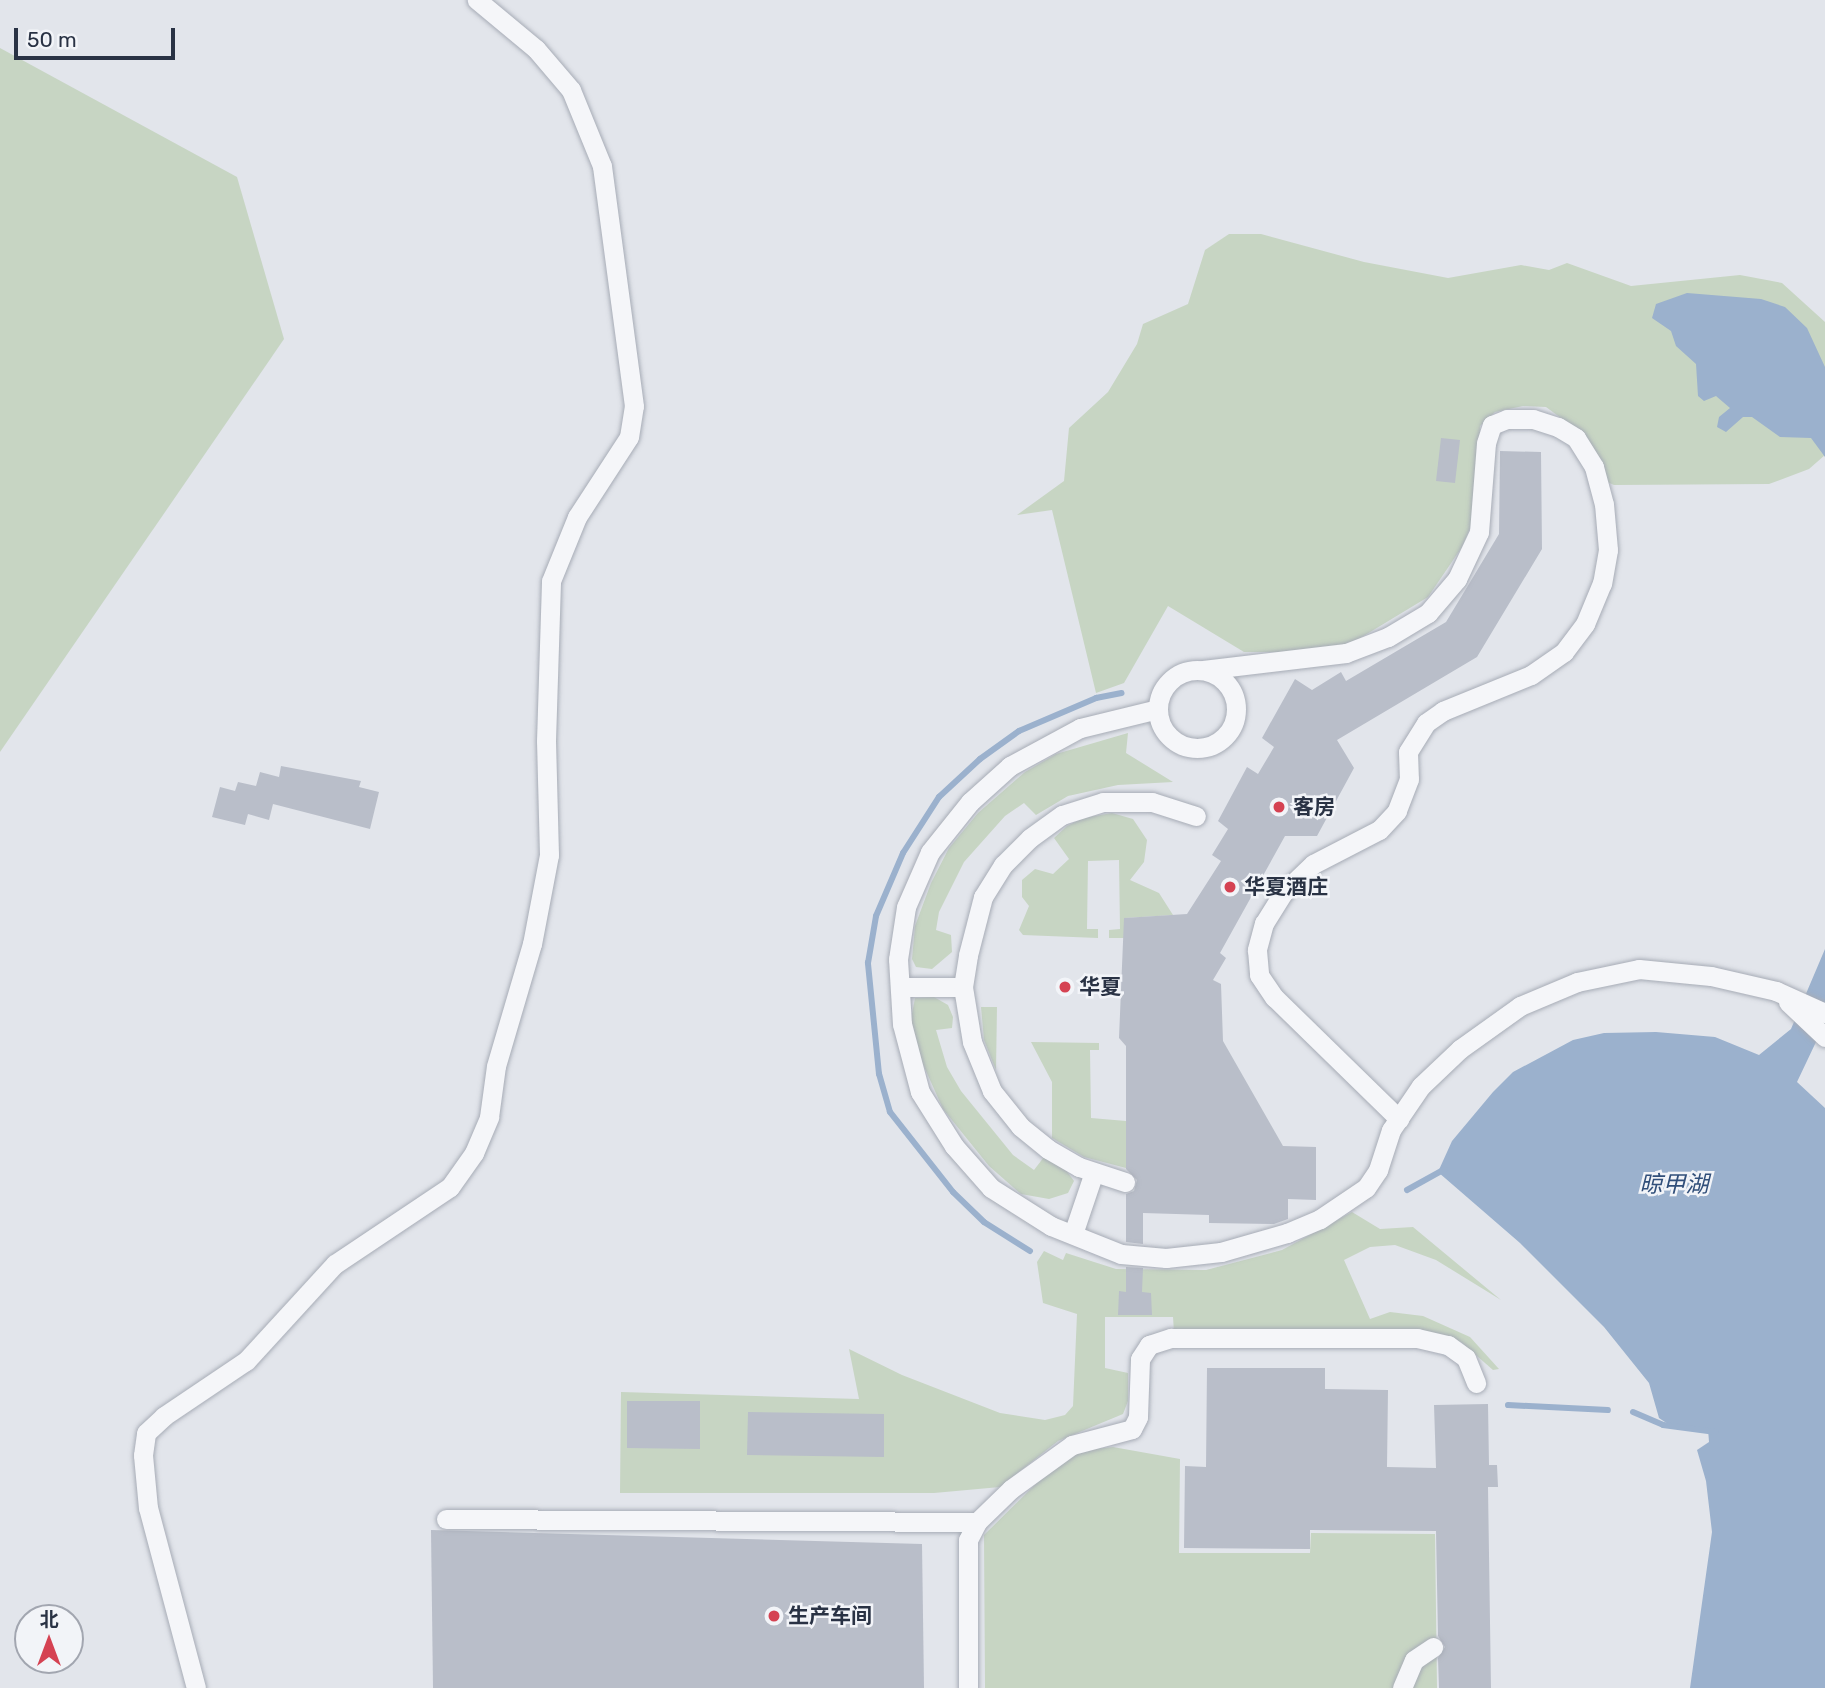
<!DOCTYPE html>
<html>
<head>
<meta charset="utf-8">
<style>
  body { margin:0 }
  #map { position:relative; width:1825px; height:1688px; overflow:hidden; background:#e2e5eb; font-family:Rubik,"Noto Sans SC",sans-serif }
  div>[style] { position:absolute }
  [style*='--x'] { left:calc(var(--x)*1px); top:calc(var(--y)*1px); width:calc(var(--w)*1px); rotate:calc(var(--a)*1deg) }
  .green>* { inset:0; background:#c7d5c3 }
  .water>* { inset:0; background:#9bb1cd }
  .stream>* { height:6px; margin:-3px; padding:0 3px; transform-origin:3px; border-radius:3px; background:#9bb1cd }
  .building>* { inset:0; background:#b9bec9 }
  .roads { filter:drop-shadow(0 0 2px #a7acb6) drop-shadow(0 0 2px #a7acb6) }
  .street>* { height:19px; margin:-9.5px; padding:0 9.5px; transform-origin:9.5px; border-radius:9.5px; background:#f5f6f9 }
  .street>.ring { margin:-9.5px; padding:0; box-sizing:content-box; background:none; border:19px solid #f5f6f9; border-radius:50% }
  .dots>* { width:19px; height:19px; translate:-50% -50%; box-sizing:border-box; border:4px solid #f2f4f8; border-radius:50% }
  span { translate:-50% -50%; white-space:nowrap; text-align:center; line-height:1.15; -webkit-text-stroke:5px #f2f4f8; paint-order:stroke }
  .poi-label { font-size:21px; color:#293244; font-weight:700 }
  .left { translate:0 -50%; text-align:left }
  .water-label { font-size:23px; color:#314f7a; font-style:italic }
  .north { position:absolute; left:14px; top:1604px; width:70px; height:70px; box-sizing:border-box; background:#f2f4f8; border:2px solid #a2a6b0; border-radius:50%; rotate:0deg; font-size:19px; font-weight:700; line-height:28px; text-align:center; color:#293244 }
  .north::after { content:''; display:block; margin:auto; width:24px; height:32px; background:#d54252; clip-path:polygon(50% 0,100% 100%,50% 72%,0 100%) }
  .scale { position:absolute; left:14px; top:28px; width:161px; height:32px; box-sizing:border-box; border:4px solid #293244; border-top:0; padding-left:9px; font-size:21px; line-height:24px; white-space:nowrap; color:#293244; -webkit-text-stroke:5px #f2f4f8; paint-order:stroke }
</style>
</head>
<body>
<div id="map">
  <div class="green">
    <div style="clip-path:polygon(0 48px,237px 177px,284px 339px,0 752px)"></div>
    <div style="clip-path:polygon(1229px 234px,1261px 234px,1364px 262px,1448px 278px,1521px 265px,1549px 270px,1567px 263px,1631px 286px,1740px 275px,1782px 283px,1825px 322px,1825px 455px,1809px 469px,1769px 484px,1614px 485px,1607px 482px,1580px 432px,1546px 407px,1523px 406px,1495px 412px,1480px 426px,1478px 510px,1462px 547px,1428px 597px,1352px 643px,1304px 652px,1244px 652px,1168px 606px,1124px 683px,1096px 693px,1052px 510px,1017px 515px,1064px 481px,1069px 428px,1108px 392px,1137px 344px,1143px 324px,1188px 304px,1205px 250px)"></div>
    <div style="clip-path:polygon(1128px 733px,1126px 753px,1173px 782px,1118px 785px,1068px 796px,1036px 815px,1024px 803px,1005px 816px,964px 862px,939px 912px,936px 930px,951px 935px,952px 952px,932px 969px,916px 967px,912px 959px,915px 926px,931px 883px,949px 848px,978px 813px,1025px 772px,1056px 754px)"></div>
    <div style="clip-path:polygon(1112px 813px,1133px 819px,1147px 840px,1144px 862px,1130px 880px,1159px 893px,1173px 915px,1125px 918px,1124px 938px,1109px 938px,1109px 930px,1120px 929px,1119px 860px,1088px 861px,1087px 929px,1098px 929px,1098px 938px,1023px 935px,1019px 930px,1029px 906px,1022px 897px,1022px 880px,1035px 869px,1053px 874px,1069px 859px,1054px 838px,1067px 826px,1083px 818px)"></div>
    <div style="clip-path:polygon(934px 997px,948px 1005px,953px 1017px,952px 1028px,936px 1030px,947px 1067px,961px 1091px,1013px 1155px,1034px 1170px,1044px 1157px,1063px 1166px,1074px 1181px,1068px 1193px,1049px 1199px,1021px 1194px,989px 1166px,943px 1109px,922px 1062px,911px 1019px,915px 998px)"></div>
    <div style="clip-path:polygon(981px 1007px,997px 1007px,996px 1070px,984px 1040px)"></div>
    <div style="clip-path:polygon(1031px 1042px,1099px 1043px,1099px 1050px,1090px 1050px,1091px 1118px,1126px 1121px,1126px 1168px,1084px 1157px,1052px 1138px,1052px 1082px)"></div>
    <div style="clip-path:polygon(1352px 1212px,1380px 1229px,1413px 1227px,1501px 1300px,1436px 1260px,1395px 1245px,1370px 1247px,1344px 1260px,1370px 1319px,1390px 1312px,1423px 1316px,1470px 1337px,1499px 1369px,1493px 1370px,1461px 1342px,1419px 1329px,1174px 1332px,1173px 1317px,1105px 1317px,1105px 1368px,1128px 1373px,1128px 1401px,1123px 1414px,1058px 1441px,1000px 1487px,934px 1493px,620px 1493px,621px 1392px,859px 1399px,849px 1349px,902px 1375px,1000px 1413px,1045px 1420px,1065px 1415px,1073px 1406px,1077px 1314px,1043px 1303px,1037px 1262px,1044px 1251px,1063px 1260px,1066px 1253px,1116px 1269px,1206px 1270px,1282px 1250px)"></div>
    <div style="clip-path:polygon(1113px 1447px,1180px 1459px,1179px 1553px,1310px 1553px,1311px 1533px,1435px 1534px,1437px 1688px,985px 1688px,984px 1535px,1050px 1470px,1083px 1450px)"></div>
  </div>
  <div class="water">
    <div style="clip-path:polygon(1687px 293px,1761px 299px,1785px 307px,1807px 328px,1825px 367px,1825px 457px,1811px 438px,1780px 437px,1752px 417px,1743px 417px,1726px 432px,1717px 427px,1719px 417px,1730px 408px,1716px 396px,1704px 401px,1698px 396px,1696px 364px,1676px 346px,1671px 331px,1652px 318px,1656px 304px)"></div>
    <div style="clip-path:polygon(1825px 949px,1825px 1023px,1797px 1082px,1825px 1108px,1825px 1688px,1690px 1688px,1712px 1532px,1706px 1481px,1697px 1450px,1709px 1442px,1708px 1429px,1668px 1424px,1659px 1418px,1649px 1383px,1604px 1327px,1520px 1243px,1438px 1172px,1452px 1141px,1493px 1092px,1513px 1072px,1573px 1040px,1604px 1033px,1656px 1032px,1715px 1037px,1759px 1055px,1791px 1029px)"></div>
  </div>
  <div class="stream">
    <div style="--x:1407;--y:1190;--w:43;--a:-28.9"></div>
    <div style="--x:1030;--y:1251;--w:54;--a:-147.8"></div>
    <div style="--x:984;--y:1222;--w:43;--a:-135.9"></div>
    <div style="--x:953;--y:1192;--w:102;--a:-128.2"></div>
    <div style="--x:890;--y:1112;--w:40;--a:-106"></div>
    <div style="--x:879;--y:1074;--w:112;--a:-95.7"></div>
    <div style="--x:868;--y:963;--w:48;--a:-80.3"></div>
    <div style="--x:876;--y:916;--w:69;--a:-66.8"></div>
    <div style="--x:903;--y:853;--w:67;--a:-57.3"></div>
    <div style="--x:939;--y:797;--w:56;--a:-42.8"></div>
    <div style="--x:980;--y:759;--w:48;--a:-35.7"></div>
    <div style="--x:1019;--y:731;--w:84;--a:-23.2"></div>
    <div style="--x:1096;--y:698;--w:26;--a:-11"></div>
    <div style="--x:1508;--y:1405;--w:100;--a:2.9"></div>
    <div style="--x:1633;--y:1412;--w:33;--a:23"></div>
    <div style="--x:1663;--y:1425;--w:53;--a:7.5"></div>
  </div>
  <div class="building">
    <div style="clip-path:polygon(1441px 438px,1460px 440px,1455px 483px,1436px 481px)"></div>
    <div style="clip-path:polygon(1500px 451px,1541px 452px,1542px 549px,1477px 657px,1337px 740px,1354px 768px,1317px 836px,1285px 836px,1220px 953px,1226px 958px,1213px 980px,1221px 984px,1223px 1041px,1283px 1146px,1316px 1147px,1316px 1200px,1288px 1199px,1288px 1219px,1274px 1224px,1209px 1223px,1209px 1215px,1143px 1213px,1143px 1244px,1126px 1242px,1126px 1194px,1134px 1191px,1137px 1180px,1126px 1169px,1126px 1046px,1119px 1038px,1124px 918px,1187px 914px,1221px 861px,1212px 855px,1228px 829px,1218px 821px,1247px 767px,1258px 774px,1274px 747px,1262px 738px,1295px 679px,1312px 690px,1341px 672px,1346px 681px,1446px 622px,1499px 534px)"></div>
    <div style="clip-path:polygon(281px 766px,361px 781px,359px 787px,379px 792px,370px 829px,273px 804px,269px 820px,248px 814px,245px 825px,212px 817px,220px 787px,235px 791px,238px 782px,256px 786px,260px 772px,279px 777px)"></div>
    <div style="clip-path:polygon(1126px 1267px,1143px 1268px,1142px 1292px,1151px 1293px,1152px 1315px,1118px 1315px,1119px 1291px,1126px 1292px)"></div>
    <div style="clip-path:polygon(1207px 1368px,1325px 1368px,1325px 1389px,1388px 1390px,1387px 1467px,1436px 1468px,1434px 1405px,1488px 1404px,1489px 1465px,1497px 1465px,1498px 1487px,1488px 1487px,1491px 1688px,1439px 1688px,1438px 1658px,1445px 1647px,1438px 1636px,1436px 1531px,1310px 1530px,1310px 1549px,1184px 1548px,1185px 1466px,1206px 1467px)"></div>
    <div style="clip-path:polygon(627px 1401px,700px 1401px,700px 1449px,627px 1448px)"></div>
    <div style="clip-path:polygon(748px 1412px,884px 1414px,884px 1457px,747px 1455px)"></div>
    <div style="clip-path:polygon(431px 1530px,922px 1544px,924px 1688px,433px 1688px)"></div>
  </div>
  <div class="roads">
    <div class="street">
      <div style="--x:1203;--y:670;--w:144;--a:-6.8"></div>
      <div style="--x:1346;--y:653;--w:45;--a:-20.9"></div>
      <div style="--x:1388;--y:637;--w:47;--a:-31"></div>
      <div style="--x:1428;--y:613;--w:45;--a:-49.5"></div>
      <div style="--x:1457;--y:579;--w:52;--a:-64.9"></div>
      <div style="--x:1479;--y:532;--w:89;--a:-85.5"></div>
      <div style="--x:1486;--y:443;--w:19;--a:-72"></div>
      <div style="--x:1492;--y:425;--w:16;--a:-22"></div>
      <div style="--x:1507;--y:419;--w:26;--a:0"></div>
      <div style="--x:1533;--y:419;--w:26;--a:18"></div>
      <div style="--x:1558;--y:427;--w:21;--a:31"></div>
      <div style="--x:1576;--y:438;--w:34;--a:58"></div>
      <div style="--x:1594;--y:467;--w:38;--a:75"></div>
      <div style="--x:1604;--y:504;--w:46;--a:85"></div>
      <div style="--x:1608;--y:550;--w:34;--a:100"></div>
      <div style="--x:1602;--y:583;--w:44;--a:112.5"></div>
      <div style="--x:1585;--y:624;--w:35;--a:127"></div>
      <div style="--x:1564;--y:652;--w:40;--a:145.1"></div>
      <div style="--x:1531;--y:675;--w:95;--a:157.8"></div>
      <div style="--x:1443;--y:711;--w:21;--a:145"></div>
      <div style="--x:1426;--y:723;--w:34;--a:122"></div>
      <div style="--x:1408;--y:752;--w:27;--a:88"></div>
      <div style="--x:1409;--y:779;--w:34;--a:111"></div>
      <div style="--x:1397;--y:811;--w:26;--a:133"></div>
      <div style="--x:1379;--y:830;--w:74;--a:152.7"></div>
      <div style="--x:1313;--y:864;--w:42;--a:136"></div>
      <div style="--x:1283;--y:893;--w:36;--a:122"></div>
      <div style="--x:1264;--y:923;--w:28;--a:105"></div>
      <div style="--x:1257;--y:950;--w:25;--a:85"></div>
      <div style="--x:1259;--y:975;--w:27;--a:56"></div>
      <div style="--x:1274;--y:997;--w:175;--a:44.3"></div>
      <div class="ring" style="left:1158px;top:670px;width:59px;height:59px"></div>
      <div style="--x:1158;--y:709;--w:80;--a:166.3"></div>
      <div style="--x:1080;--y:728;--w:80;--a:151.5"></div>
      <div style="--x:1010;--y:766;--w:54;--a:138"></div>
      <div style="--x:970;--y:802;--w:64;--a:128.7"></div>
      <div style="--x:930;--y:852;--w:60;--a:113.6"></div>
      <div style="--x:906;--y:907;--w:53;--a:98.7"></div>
      <div style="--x:898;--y:959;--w:65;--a:86.5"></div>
      <div style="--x:902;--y:1024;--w:70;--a:75.2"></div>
      <div style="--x:920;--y:1092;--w:64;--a:57.8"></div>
      <div style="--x:954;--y:1146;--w:56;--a:48.6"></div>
      <div style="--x:991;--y:1188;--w:71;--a:32.3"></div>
      <div style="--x:1051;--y:1226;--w:75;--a:21.8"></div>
      <div style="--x:1121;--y:1254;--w:45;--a:5.1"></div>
      <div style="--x:1166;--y:1258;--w:55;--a:-6.2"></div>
      <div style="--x:1221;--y:1252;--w:69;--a:-16.1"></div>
      <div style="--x:1287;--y:1233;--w:36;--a:-23"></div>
      <div style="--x:1320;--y:1219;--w:55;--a:-34"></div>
      <div style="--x:1366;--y:1188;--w:22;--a:-56"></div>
      <div style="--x:1378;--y:1170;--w:42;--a:-72"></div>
      <div style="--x:1391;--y:1130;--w:53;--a:-55.7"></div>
      <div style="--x:1421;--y:1086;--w:54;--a:-43.5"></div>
      <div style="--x:1460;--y:1049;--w:74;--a:-35.6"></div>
      <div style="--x:1520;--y:1006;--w:62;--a:-22.8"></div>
      <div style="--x:1577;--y:982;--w:63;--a:-11.8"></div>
      <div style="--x:1639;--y:969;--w:72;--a:5.6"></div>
      <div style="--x:1711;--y:976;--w:67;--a:13"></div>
      <div style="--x:1776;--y:991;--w:54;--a:24.2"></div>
      <div style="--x:900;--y:987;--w:63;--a:0"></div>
      <div style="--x:1788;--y:1002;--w:51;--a:43.4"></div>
      <div style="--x:1125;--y:1182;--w:48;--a:-161.9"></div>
      <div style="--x:1079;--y:1167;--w:36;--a:-150"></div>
      <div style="--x:1048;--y:1149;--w:36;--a:-141"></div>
      <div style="--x:1020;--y:1126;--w:45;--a:-128.7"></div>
      <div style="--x:992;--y:1091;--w:53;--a:-112.2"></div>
      <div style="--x:972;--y:1042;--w:56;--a:-99.3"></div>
      <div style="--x:963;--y:987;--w:32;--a:-81"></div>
      <div style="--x:968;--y:955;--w:60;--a:-75.5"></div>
      <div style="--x:983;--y:897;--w:38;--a:-58"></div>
      <div style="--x:1003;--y:865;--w:38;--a:-45"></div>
      <div style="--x:1030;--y:838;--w:39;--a:-36"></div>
      <div style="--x:1062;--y:815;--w:43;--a:-17.6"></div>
      <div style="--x:1103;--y:802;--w:49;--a:0"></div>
      <div style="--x:1152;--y:802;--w:46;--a:17.7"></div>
      <div style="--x:1073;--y:1234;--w:65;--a:-71.3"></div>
      <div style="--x:446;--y:1519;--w:531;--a:0.32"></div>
      <div style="--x:196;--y:1688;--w:186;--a:-104.9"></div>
      <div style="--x:148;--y:1508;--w:53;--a:-95.4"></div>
      <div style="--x:143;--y:1455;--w:22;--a:-82"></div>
      <div style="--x:146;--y:1433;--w:25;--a:-43"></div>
      <div style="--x:164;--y:1416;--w:99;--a:-33.9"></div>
      <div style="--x:246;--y:1361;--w:132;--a:-47.5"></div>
      <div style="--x:335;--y:1264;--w:138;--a:-33.8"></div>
      <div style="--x:450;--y:1187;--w:42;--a:-54.8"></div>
      <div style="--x:474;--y:1153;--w:39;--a:-67"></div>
      <div style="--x:489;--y:1117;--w:51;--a:-82.2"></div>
      <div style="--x:496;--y:1066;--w:127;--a:-73.6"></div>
      <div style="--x:532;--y:944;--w:91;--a:-79.2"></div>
      <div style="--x:549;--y:855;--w:114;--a:-91.5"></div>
      <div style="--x:546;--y:741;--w:160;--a:-88.2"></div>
      <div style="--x:551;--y:581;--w:69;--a:-67.9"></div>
      <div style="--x:577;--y:517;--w:95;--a:-57"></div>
      <div style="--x:629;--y:437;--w:31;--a:-81"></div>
      <div style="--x:634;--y:406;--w:242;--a:-97.6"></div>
      <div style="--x:602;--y:166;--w:82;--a:-112.2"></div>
      <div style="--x:571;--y:90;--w:54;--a:-130.5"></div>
      <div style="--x:536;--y:49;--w:77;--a:-140.3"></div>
      <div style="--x:968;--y:1688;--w:148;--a:-90"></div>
      <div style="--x:968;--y:1540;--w:20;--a:-63"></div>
      <div style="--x:977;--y:1522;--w:47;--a:-44.1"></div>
      <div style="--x:1011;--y:1489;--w:75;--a:-35.8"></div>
      <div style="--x:1072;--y:1445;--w:62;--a:-14.9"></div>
      <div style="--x:1132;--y:1429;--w:13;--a:-63"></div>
      <div style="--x:1138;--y:1417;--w:58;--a:-88"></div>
      <div style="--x:1140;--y:1359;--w:17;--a:-57"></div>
      <div style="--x:1149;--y:1345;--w:23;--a:-18"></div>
      <div style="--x:1171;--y:1338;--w:246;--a:0"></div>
      <div style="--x:1417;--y:1338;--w:32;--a:13"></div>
      <div style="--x:1448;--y:1345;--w:22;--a:36"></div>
      <div style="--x:1466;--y:1358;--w:27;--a:68"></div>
      <div style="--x:1402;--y:1688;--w:30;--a:-67"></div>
      <div style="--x:1414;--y:1660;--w:23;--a:-34"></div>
    </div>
  </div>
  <div class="dots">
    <div style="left:1279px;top:807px;background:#d54252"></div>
    <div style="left:1230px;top:887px;background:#d54252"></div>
    <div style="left:1065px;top:987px;background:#d54252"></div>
    <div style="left:774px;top:1616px;background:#d54252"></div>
  </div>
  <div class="poi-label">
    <span class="left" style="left:1293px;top:807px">客房</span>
    <span class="left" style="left:1244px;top:887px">华夏酒庄</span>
    <span class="left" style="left:1079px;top:987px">华夏</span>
    <span class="left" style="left:788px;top:1616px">生产车间</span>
  </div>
  <div class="water-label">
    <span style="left:1674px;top:1184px">晾甲湖</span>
  </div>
  <div class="north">北</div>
  <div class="scale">50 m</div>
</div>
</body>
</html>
